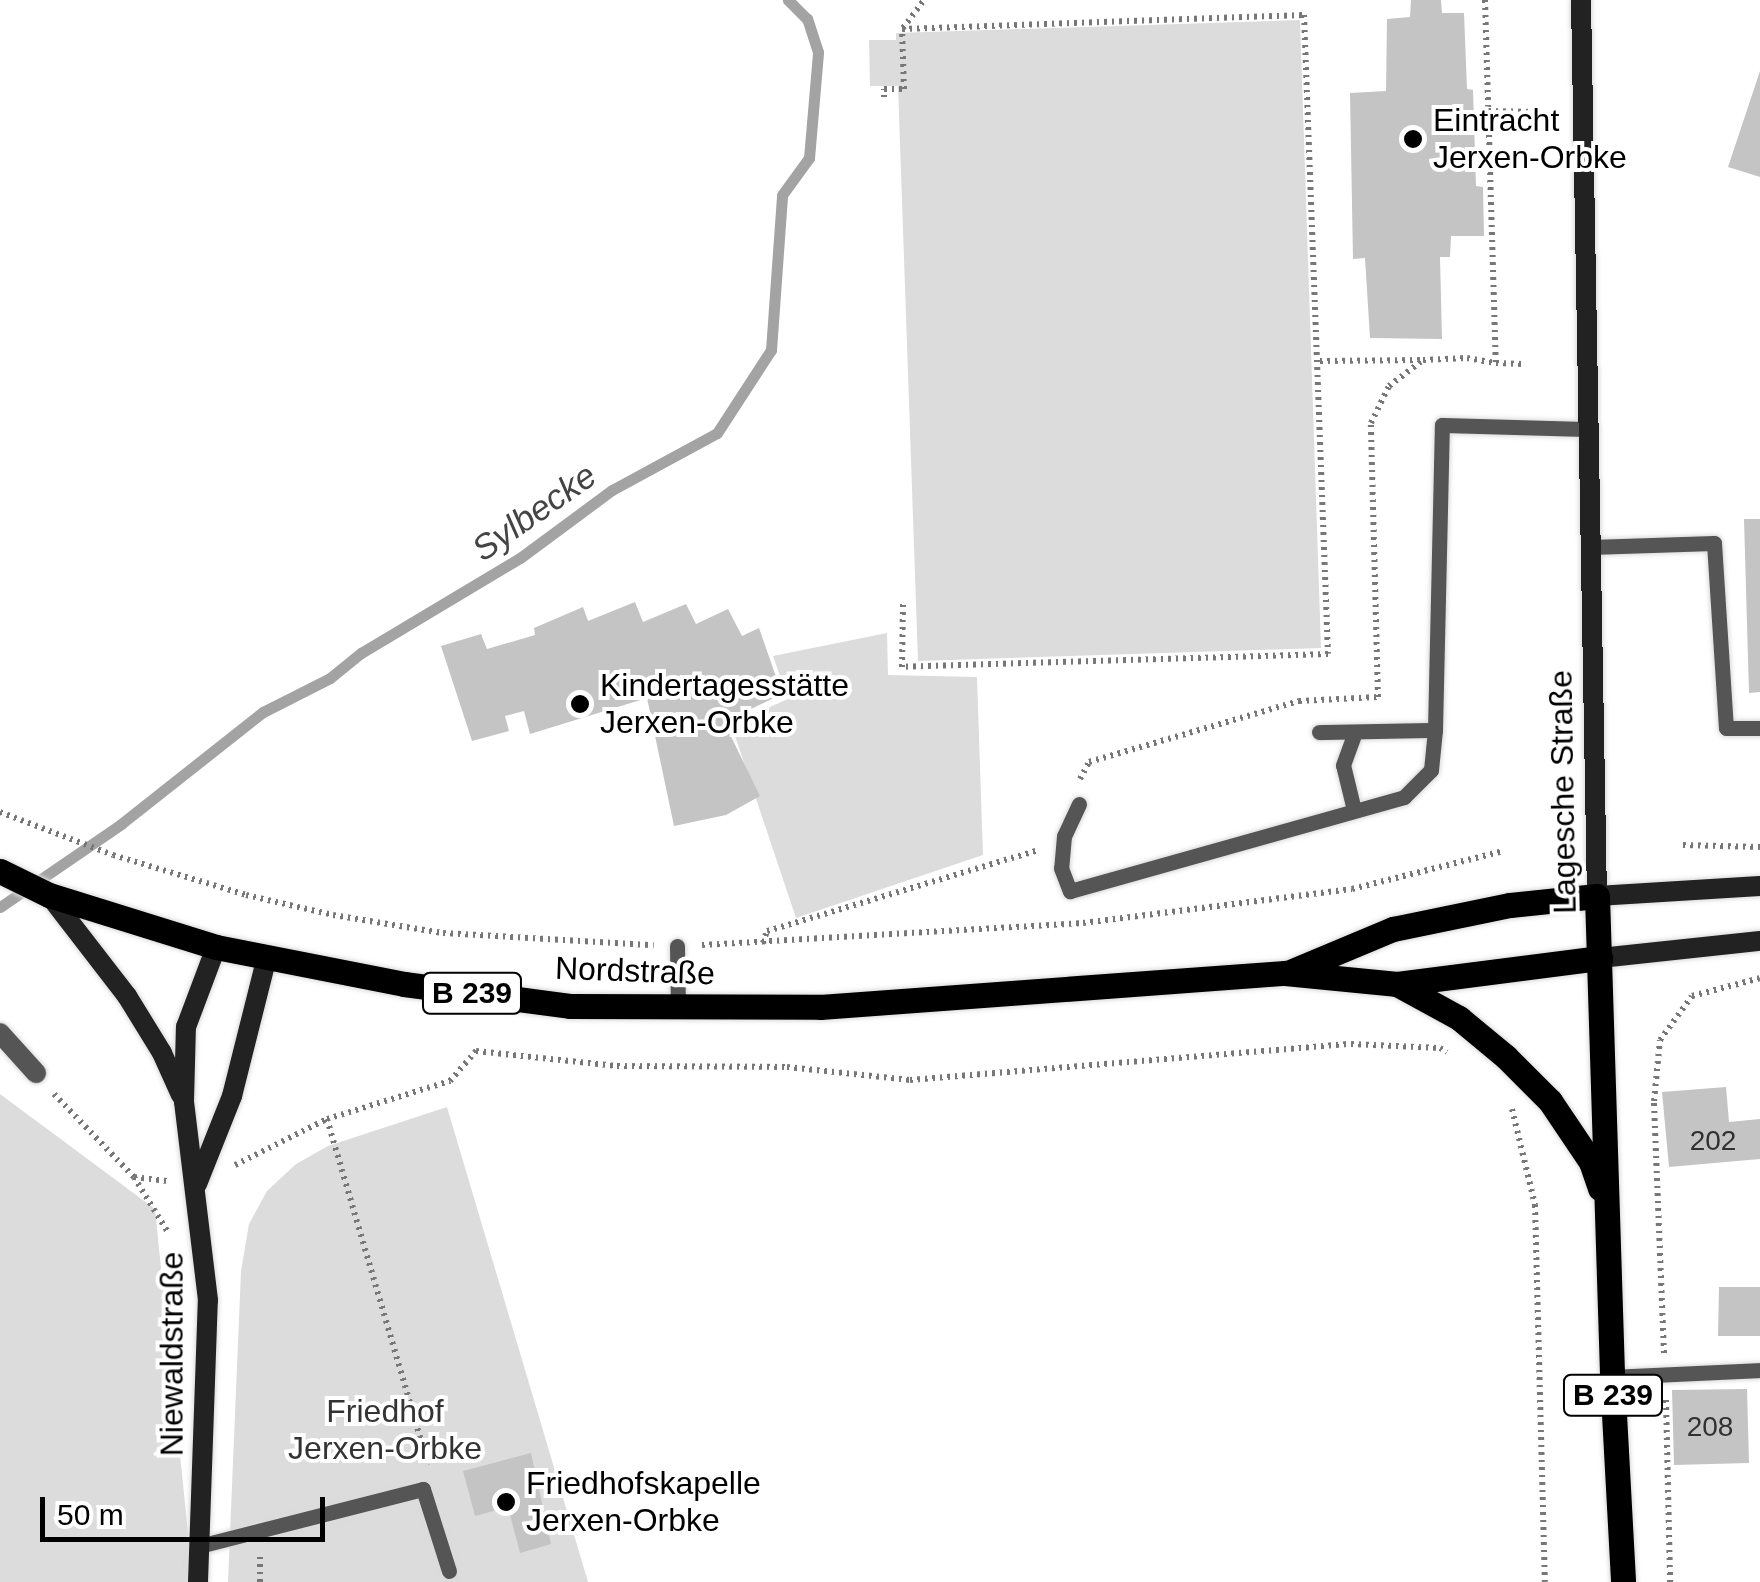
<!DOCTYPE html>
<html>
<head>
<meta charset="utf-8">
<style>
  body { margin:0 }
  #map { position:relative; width:1760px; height:1582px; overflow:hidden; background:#fff; font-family:Arial,sans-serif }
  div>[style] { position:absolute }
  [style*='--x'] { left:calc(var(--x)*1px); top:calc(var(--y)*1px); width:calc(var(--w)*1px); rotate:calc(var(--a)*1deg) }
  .green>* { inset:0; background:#dcdcdc }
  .stream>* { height:11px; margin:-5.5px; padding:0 5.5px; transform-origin:5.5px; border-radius:5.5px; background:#a3a3a3 }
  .building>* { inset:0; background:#c4c4c4 }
  .path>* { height:6px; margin-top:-3px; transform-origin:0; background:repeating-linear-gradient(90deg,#777 0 2.5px,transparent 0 7.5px) }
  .roads { filter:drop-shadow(0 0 2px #dbdbdb) drop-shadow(0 0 2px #dbdbdb) }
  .lane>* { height:15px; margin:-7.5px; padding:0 7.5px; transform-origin:7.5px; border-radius:7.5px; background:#555 }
  .street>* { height:20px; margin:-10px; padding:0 10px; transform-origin:10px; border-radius:10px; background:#555 }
  .secondary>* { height:20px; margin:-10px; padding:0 10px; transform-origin:10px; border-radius:10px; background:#222 }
  .primary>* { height:25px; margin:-12.5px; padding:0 12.5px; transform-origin:12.5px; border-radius:12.5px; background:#000 }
  .dots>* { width:28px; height:28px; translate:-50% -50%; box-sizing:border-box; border:5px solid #fff; border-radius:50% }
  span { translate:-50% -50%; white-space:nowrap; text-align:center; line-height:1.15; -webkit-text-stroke:8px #fff; paint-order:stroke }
  .number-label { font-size:28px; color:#313131 }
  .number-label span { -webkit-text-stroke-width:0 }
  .shield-label span { padding:2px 8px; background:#fff; border:2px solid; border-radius:8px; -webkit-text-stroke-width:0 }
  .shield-label { font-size:30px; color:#000; font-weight:700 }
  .poi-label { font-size:32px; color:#000 }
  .left { translate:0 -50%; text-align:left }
  .street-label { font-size:32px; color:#000 }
  .park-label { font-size:32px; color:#333 }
  .water-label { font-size:35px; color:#444; font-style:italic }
  .scale { position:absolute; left:40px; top:1497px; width:285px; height:45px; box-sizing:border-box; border:5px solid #000; border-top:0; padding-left:12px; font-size:30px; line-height:35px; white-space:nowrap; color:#000; -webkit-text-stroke:8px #fff; paint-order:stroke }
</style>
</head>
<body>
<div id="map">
  <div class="green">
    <div style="clip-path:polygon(1300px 20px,1321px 648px,918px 661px,898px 86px,870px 86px,869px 40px,896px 40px,896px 33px)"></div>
    <div style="clip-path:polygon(887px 633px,888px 675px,977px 677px,983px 855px,796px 918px,731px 724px,788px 699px,773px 656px)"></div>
    <div style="clip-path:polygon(0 1094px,155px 1209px,193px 1582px,0 1582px)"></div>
    <div style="clip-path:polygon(447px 1107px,588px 1582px,228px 1582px,241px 1271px,249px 1224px,267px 1191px,296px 1164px,328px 1146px)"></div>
  </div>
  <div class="stream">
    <div style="--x:0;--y:907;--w:147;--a:-34.4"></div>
    <div style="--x:121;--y:824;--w:181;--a:-38.3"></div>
    <div style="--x:263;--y:712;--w:75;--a:-26.9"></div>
    <div style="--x:330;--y:678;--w:40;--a:-39"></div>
    <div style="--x:361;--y:653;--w:185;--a:-30.9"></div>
    <div style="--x:520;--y:558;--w:114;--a:-36.5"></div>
    <div style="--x:612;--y:490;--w:119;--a:-28.5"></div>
    <div style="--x:717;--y:433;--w:99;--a:-57"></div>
    <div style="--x:771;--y:350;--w:155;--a:-85.9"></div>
    <div style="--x:782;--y:195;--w:46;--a:-53.9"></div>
    <div style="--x:809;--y:158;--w:106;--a:-85.1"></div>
    <div style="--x:818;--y:52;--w:35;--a:-108"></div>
    <div style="--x:807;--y:19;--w:27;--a:-135"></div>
  </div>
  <div class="building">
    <div style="clip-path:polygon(1411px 0,1441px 0,1442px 13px,1464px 13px,1467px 89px,1473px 90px,1476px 186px,1483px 187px,1484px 236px,1451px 236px,1450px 257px,1440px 257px,1442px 339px,1370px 338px,1365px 258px,1353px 259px,1350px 93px,1386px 91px,1387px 19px,1410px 17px)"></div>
    <div style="clip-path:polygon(1760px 71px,1760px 177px,1728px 167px)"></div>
    <div style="clip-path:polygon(1744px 519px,1760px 519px,1760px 692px,1749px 693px)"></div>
    <div style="clip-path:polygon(635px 602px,643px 622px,686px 604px,696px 624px,728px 609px,742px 636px,759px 628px,782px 694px,724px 722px,760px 796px,726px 815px,674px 826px,647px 698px,530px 734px,524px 711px,505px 716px,509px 731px,472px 741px,441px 646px,481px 634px,487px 649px,535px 635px,534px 628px,583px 607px,588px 621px)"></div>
    <div style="clip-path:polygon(1726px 1087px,1729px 1122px,1760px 1119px,1760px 1159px,1669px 1167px,1662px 1092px)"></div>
    <div style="clip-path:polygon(1719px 1287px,1760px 1287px,1760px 1336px,1718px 1336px)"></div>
    <div style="clip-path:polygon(1747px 1389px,1749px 1463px,1674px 1465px,1672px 1390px)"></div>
    <div style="clip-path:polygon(531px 1453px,551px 1544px,520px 1553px,508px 1507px,475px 1516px,463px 1471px)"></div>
  </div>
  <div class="path">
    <div style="--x:1485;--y:0;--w:363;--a:88.3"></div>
    <div style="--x:1496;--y:363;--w:26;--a:2"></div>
    <div style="--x:903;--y:28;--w:35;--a:-53"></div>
    <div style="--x:884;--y:97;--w:8;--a:-90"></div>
    <div style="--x:884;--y:89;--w:20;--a:0"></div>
    <div style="--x:904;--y:89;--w:60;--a:-91.9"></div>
    <div style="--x:902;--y:29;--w:402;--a:-2"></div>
    <div style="--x:1304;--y:15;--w:639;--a:87.85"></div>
    <div style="--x:1328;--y:654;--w:426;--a:178.3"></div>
    <div style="--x:902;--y:667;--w:64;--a:-89.1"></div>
    <div style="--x:1488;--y:111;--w:43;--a:1.3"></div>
    <div style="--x:1320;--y:361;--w:103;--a:-0.6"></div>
    <div style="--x:1080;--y:779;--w:19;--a:-62"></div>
    <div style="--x:1089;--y:762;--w:219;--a:-16.2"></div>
    <div style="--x:1299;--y:701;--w:79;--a:-2.9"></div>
    <div style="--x:1378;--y:697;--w:274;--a:-91.5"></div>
    <div style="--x:1371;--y:423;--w:41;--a:-64.1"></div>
    <div style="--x:1389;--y:386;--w:43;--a:-37.4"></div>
    <div style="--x:1423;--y:360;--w:44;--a:-2.6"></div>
    <div style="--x:1467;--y:358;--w:29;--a:10"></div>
    <div style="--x:0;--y:812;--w:121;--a:20.8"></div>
    <div style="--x:113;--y:855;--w:139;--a:16.7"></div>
    <div style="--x:246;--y:895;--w:89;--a:12.9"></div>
    <div style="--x:333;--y:915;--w:111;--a:9.3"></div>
    <div style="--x:443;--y:933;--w:211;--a:3.3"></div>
    <div style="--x:1683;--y:845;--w:77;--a:1.5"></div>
    <div style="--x:763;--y:943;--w:13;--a:-72"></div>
    <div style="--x:767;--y:931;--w:284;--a:-16.6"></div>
    <div style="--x:702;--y:945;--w:382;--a:-3.3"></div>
    <div style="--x:1083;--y:923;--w:271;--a:-7.2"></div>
    <div style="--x:1352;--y:889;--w:156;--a:-14.1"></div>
    <div style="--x:54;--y:1094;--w:115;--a:46.1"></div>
    <div style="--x:134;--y:1177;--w:67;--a:58.4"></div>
    <div style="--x:1512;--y:1109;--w:99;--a:76.5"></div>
    <div style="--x:1535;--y:1205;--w:377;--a:88.5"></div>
    <div style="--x:327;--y:1119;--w:360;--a:73.7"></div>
    <div style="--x:235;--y:1165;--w:103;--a:-26.6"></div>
    <div style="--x:327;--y:1119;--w:129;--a:-17.2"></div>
    <div style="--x:450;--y:1081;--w:40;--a:-49"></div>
    <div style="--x:476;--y:1051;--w:142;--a:6.1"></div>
    <div style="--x:617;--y:1066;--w:170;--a:0.3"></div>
    <div style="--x:787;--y:1067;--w:124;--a:6"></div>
    <div style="--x:910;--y:1080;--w:442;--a:-4.7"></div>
    <div style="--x:1351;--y:1044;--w:89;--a:2.6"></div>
    <div style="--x:1440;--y:1048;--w:8;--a:30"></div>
    <div style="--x:134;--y:1177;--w:34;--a:7"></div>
    <div style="--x:1664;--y:1353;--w:252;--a:-92.3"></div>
    <div style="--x:1654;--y:1101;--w:61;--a:-84.4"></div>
    <div style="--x:1660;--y:1040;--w:54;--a:-54"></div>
    <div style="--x:1692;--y:996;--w:70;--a:-14.8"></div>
    <div style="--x:1666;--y:1400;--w:182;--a:88.7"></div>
    <div style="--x:260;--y:1582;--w:27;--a:-90"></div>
  </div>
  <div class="roads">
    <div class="lane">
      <div style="--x:1590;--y:547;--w:124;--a:-1.8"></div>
      <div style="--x:1714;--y:543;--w:185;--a:86.3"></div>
      <div style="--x:1726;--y:728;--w:34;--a:0"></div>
      <div style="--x:1319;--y:732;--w:116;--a:-1"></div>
      <div style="--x:1435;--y:730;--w:305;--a:-88.7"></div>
      <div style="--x:1442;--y:425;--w:145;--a:1.6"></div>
      <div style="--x:1079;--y:804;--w:35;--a:115"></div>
      <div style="--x:1064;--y:836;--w:32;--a:95"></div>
      <div style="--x:1061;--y:868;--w:25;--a:69"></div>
      <div style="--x:1070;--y:891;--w:347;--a:-15.7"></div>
      <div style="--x:1404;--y:797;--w:38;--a:-45"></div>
      <div style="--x:1431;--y:770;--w:40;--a:-84.3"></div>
      <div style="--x:1354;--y:810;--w:46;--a:-103.7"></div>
      <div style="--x:1343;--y:765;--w:35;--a:-70"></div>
      <div style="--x:677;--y:946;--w:61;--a:89.1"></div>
      <div style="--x:1612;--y:1377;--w:148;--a:-2.7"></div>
      <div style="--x:199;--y:1546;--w:231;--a:-14.3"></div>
      <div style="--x:423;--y:1489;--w:86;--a:72.4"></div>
    </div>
    <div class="street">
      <div style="--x:0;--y:1033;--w:54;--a:48"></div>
    </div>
    <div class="secondary">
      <div style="--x:1581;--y:0;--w:896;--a:88.98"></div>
      <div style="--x:1597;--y:896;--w:163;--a:-3.5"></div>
      <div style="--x:49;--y:895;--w:128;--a:52.3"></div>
      <div style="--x:127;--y:996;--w:67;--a:58.4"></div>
      <div style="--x:162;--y:1053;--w:46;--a:65.7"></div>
      <div style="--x:1600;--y:958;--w:161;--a:-6.1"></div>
      <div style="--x:197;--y:1184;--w:95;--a:-68.3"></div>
      <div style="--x:232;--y:1096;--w:143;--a:-75.9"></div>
      <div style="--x:198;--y:1582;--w:282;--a:-88"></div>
      <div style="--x:208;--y:1300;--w:200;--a:-96.9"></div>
      <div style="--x:184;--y:1101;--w:74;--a:-88.5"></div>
      <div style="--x:186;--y:1027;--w:85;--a:-69.4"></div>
    </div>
    <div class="primary">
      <div style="--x:0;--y:871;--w:55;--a:26.1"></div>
      <div style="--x:49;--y:895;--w:175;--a:17.3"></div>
      <div style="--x:216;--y:947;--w:192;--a:11.1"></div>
      <div style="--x:404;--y:984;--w:167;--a:7.5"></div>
      <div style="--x:570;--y:1006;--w:250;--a:0.2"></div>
      <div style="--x:820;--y:1007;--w:466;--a:-4.2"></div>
      <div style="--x:1285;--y:973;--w:113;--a:5.6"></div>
      <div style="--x:1397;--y:984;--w:205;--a:-7.3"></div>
      <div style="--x:1290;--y:972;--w:112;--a:-22.7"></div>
      <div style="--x:1393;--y:929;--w:119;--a:-11.6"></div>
      <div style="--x:1510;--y:905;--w:87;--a:-5.9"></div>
      <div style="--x:1597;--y:896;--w:481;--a:88.2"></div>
      <div style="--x:1612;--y:1377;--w:205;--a:86.9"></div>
      <div style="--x:1397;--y:984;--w:71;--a:28.7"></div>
      <div style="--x:1459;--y:1018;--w:61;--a:39.7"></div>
      <div style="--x:1506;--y:1057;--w:62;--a:45"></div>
      <div style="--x:1550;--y:1101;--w:73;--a:56.1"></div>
      <div style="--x:1591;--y:1162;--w:28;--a:71"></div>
    </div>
  </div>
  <div class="dots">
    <div style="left:1413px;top:139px;background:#000"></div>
    <div style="left:580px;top:704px;background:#000"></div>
    <div style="left:506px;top:1502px;background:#000"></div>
  </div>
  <div class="number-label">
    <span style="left:1713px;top:1141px">202</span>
    <span style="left:1710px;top:1427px">208</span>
  </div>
  <div class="shield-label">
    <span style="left:472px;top:993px">B 239</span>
    <span style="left:1613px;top:1395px">B 239</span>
  </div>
  <div class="poi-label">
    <span class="left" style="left:1433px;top:139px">Eintracht<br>Jerxen-Orbke</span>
    <span class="left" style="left:600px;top:704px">Kindertagesstätte<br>Jerxen-Orbke</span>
    <span class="left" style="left:526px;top:1502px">Friedhofskapelle<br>Jerxen-Orbke</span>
  </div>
  <div class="street-label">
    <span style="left:1563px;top:792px;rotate:-91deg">Lagesche Straße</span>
    <span style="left:635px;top:971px;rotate:2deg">Nordstraße</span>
    <span style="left:172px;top:1354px;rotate:-90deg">Niewaldstraße</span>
  </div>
  <div class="park-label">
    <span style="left:385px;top:1430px">Friedhof<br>Jerxen-Orbke</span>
  </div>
  <div class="water-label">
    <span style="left:534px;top:512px;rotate:-35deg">Sylbecke</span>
  </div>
  <div class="scale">50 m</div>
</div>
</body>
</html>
